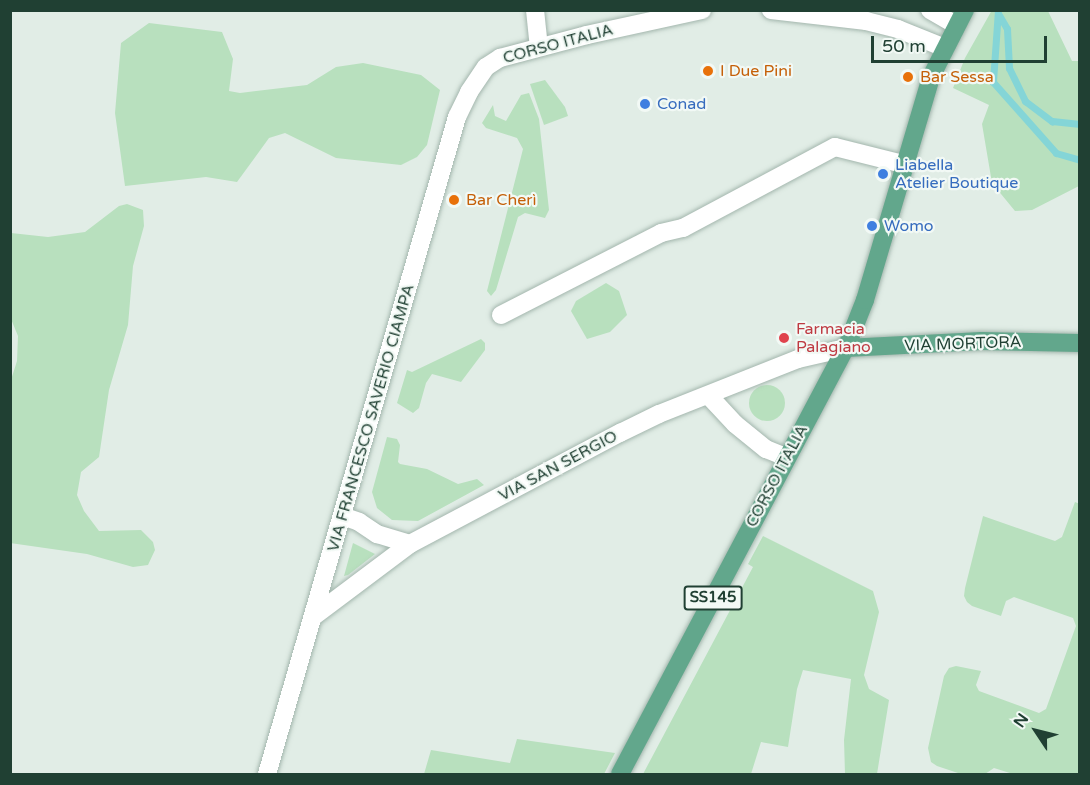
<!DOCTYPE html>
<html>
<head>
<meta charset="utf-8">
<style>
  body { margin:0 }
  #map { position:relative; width:1090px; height:785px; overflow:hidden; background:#e1ede6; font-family:"Varela Round",sans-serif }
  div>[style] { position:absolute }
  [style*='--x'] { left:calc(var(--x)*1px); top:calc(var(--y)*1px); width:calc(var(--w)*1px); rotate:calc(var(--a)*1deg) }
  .green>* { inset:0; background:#b8e0be }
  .round { border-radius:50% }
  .stream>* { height:7px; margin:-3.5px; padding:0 3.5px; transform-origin:3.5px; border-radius:3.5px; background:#84d5d7 }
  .roads { filter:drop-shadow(0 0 2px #a3b6ad) drop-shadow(0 0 2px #a3b6ad) }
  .street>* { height:18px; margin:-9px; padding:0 9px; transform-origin:9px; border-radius:9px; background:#fff }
  .primary>* { height:18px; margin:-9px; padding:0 9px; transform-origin:9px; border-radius:9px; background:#62a78c }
  .dots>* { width:16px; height:16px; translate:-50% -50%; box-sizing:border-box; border:3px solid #f2f9f5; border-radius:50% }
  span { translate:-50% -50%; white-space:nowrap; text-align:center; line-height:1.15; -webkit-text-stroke:4.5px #f2f9f5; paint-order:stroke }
  .shield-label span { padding:2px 4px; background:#f2f9f5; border:2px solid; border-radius:4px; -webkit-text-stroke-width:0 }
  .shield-label { font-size:15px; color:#204033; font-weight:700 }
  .street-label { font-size:16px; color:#204033 }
  .food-label { font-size:16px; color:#c56008 }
  .left { translate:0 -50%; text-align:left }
  .shop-label { font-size:16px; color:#366cbe }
  .health-label { font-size:16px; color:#be3a42 }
  .frame { position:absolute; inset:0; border:12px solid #204033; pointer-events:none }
  .north { position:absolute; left:1006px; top:701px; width:60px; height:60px; -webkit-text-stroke:4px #f2f9f5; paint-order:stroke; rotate:305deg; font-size:16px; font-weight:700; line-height:24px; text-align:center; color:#204033 }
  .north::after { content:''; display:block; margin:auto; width:21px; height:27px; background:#204033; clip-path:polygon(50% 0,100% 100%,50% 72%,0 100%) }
  .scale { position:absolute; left:871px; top:36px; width:176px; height:27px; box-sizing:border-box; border:3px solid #204033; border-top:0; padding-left:8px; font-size:18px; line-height:21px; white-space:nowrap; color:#204033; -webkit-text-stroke:4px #f2f9f5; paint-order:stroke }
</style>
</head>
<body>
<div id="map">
  <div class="green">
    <div style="clip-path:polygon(992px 10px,1048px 11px,1072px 61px,1079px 61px,1079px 186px,1032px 210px,1015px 211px,992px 183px,982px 124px,989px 105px,953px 88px,965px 58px)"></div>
    <div style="clip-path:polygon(149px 23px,222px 32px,233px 59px,229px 91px,240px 93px,307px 85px,336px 67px,363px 63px,421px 75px,440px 90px,427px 145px,417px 157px,401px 165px,336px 158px,285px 133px,269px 138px,237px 182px,206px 177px,125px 186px,115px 113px,121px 43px)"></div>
    <div style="clip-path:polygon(545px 80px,565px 107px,568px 116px,544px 125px,530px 84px)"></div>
    <div style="clip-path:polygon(529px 93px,539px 119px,549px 210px,545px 218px,525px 213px,518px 217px,496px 290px,491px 296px,487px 291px,523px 149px,517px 138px,486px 128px,482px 123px,493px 105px,495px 116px,506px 121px,521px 95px)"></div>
    <div style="clip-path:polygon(127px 204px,143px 210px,144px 226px,133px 266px,128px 325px,109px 390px,99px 457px,81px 472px,77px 495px,84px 511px,99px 531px,141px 530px,153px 542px,155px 550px,148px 565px,133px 567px,87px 554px,10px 543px,10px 383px,17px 361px,18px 336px,11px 319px,11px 233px,48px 237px,85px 232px,119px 206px)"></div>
    <div style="clip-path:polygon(606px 283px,619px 291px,627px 315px,610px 332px,587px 339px,571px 311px,576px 301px)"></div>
    <div style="clip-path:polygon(481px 339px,485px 343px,485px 350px,461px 382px,432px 374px,426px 383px,419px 408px,413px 413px,397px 403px,407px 370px,412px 372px)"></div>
    <div class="round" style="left:749px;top:385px;width:36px;height:36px"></div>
    <div style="clip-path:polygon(387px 437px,397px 439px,400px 445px,398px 462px,400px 464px,427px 469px,458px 484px,477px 479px,484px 485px,418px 521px,392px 520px,377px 508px,372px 492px)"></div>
    <div style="clip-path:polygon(1075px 502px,1080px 504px,1079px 774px,1013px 774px,994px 768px,985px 774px,961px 774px,937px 766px,931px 762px,928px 748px,944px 676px,949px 668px,956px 666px,981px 671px,976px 685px,979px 691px,1039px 713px,1046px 709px,1076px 626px,1073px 618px,1014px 597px,1006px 601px,1001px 616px,972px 606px,967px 602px,964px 596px,965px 588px,983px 516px,1055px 541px,1062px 537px)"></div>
    <div style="clip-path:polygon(763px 536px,873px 591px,879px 612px,864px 675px,869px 689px,889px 700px,877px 774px,845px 774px,844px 740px,851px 679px,803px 670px,797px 689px,788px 747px,761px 742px,751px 774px,643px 774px,753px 567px,748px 564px)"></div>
    <div style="clip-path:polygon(353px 543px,375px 554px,348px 575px,344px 576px)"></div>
    <div style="clip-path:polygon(517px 739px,615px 753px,604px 774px,424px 774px,431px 750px,510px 763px)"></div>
  </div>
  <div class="stream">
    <div style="--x:998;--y:10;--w:72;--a:94"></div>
    <div style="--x:993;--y:82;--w:95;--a:48.4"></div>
    <div style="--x:1056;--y:153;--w:25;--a:16"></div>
    <div style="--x:999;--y:15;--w:16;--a:60"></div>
    <div style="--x:1007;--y:29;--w:39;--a:87"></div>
    <div style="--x:1009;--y:68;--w:37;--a:64"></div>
    <div style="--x:1025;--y:101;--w:34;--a:37"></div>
    <div style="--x:1052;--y:121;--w:28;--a:6"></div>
  </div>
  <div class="roads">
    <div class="street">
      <div style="--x:535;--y:10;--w:37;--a:84"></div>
      <div style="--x:771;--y:10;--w:96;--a:6.6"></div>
      <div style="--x:866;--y:21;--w:33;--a:14"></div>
      <div style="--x:898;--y:29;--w:51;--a:22"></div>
      <div style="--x:930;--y:10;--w:30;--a:30"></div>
      <div style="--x:501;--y:315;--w:180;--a:-27.1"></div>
      <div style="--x:661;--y:233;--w:23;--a:-13"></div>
      <div style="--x:683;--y:228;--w:172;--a:-28.1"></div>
      <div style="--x:835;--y:147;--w:70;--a:14"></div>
      <div style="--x:709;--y:396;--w:38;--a:47"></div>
      <div style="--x:735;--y:424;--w:40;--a:39"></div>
      <div style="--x:766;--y:449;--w:22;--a:22"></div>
      <div style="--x:342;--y:516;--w:18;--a:19"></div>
      <div style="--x:359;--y:522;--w:22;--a:34"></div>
      <div style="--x:377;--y:534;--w:34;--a:17"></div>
      <div style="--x:314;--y:616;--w:120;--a:-36.9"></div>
      <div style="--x:410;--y:544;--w:238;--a:-27.9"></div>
      <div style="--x:620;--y:433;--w:43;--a:-26"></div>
      <div style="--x:659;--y:414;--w:149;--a:-21.6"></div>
      <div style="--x:798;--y:359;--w:49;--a:-12.9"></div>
      <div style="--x:267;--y:774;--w:684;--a:-73.87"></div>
      <div style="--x:457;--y:117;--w:28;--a:-64"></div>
      <div style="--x:469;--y:92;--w:30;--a:-56"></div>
      <div style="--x:486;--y:67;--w:17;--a:-33"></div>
      <div style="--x:500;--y:58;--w:90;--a:-14.8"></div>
      <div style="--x:587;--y:35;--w:118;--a:-12.3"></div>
    </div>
    <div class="primary">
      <div style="--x:846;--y:348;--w:135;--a:-3"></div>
      <div style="--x:981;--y:341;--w:99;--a:1.2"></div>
      <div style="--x:620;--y:774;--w:482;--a:-62.1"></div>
      <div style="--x:846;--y:348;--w:52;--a:-68.4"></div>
      <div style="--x:865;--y:300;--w:233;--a:-73.5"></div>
      <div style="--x:931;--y:77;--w:75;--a:-63.1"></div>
    </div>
  </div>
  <div class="dots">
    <div style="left:708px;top:71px;background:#e8710a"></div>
    <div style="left:908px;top:77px;background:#e8710a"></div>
    <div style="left:645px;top:104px;background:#3f7fe0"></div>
    <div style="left:883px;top:174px;background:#3f7fe0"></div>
    <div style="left:454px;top:200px;background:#e8710a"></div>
    <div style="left:872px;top:226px;background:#3f7fe0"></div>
    <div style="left:784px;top:338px;background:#e0444e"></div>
  </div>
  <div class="shield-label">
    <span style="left:713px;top:598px">SS145</span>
  </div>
  <div class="street-label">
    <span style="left:558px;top:44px;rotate:-15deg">CORSO ITALIA</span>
    <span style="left:963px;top:344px;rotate:-2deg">VIA MORTORA</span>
    <span style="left:371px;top:418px;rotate:-74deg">VIA FRANCESCO SAVERIO CIAMPA</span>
    <span style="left:558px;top:466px;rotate:-28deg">VIA SAN SERGIO</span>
    <span style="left:777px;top:476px;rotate:-62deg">CORSO ITALIA</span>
  </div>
  <div class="food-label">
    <span class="left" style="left:720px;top:71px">I Due Pini</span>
    <span class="left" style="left:920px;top:77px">Bar Sessa</span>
    <span class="left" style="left:466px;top:200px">Bar Cherì</span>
  </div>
  <div class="shop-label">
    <span class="left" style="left:657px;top:104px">Conad</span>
    <span class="left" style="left:895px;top:174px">Liabella<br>Atelier Boutique</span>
    <span class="left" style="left:884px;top:226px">Womo</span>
  </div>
  <div class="health-label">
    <span class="left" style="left:796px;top:338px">Farmacia<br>Palagiano</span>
  </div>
  <div class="frame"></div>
  <div class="north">N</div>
  <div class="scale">50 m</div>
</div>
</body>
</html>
